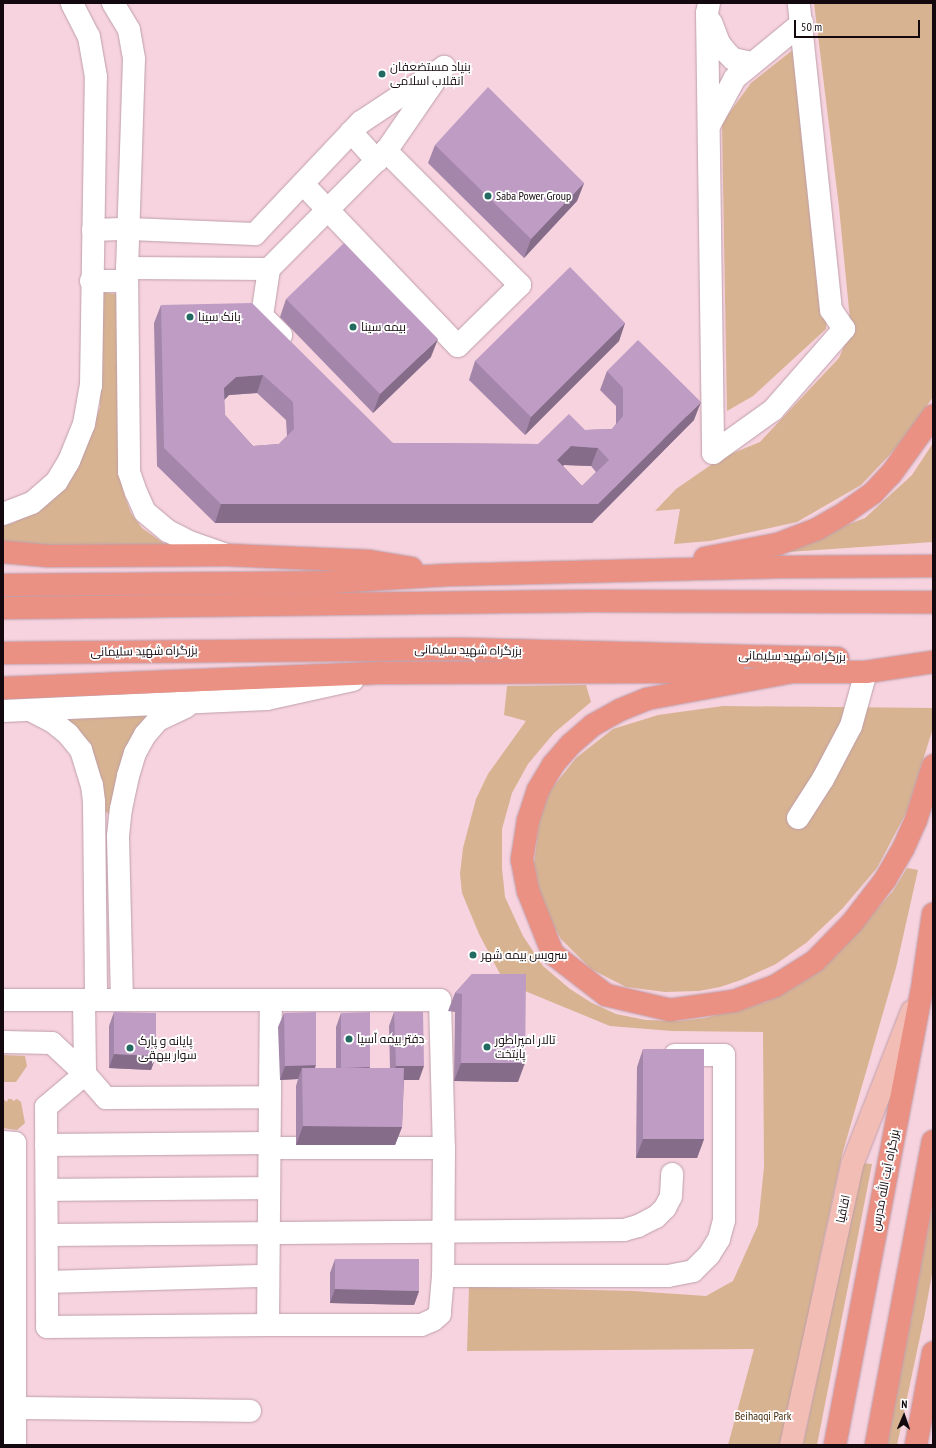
<!DOCTYPE html>
<html>
<head>
<meta charset="utf-8">
<style>
  body { margin:0 }
  #map { position:relative; width:936px; height:1448px; overflow:hidden; background:#f6d3df; font-family:"PT Sans Narrow",Cairo,sans-serif }
  div>[style] { position:absolute }
  [style*='--x'] { left:calc(var(--x)*1px); top:calc(var(--y)*1px); width:calc(var(--w)*1px); rotate:calc(var(--a)*1deg) }
  .green>* { inset:0; background:#d7b392 }
  .roads { filter:drop-shadow(0 0 1px #bf9eaa) drop-shadow(0 0 1px #bf9eaa) }
  .minor>* { height:22px; margin:-11px; padding:0 11px; transform-origin:11px; border-radius:11px; background:#fff }
  .major>* { height:22px; margin:-11px; padding:0 11px; transform-origin:11px; border-radius:11px; background:#f2bdb5 }
  .highway>* { height:22px; margin:-11px; padding:0 11px; transform-origin:11px; border-radius:11px; background:#ea9183 }
  .wall>* { inset:0; background:#a386a9 }
  .shaded-wall>* { inset:0; background:#856d89 }
  .building>* { inset:0; background:#be9cc4 }
  .dots>* { width:11px; height:11px; translate:-50% -50%; box-sizing:border-box; border:2px solid #fff; border-radius:50% }
  span { translate:-50% -50%; white-space:nowrap; text-align:center; line-height:1.15; -webkit-text-stroke:3.5px #fff; paint-order:stroke }
  .poi-label { font-size:12px; color:#13080d }
  .left { translate:0 -50%; text-align:left }
  .street-label { font-size:12px; color:#13080d }
  .park-label { font-size:12px; color:#472c0f }
  .frame { position:absolute; inset:0; border:4px solid #13080d; pointer-events:none }
  .north { position:absolute; left:884px; top:1396px; width:40px; height:40px; -webkit-text-stroke:3px #fff; paint-order:stroke; rotate:2deg; font-size:11px; font-weight:700; line-height:16px; text-align:center; color:#13080d }
  .north::after { content:''; display:block; margin:auto; width:14px; height:18px; background:#13080d; clip-path:polygon(50% 0,100% 100%,50% 72%,0 100%) }
  .scale { position:absolute; left:794px; top:20px; width:126px; height:18px; box-sizing:border-box; border:2px solid #13080d; border-top:0; padding-left:5px; font-size:12px; line-height:14px; white-space:nowrap; color:#13080d; -webkit-text-stroke:3px #fff; paint-order:stroke }
</style>
</head>
<body>
<div id="map">
  <div class="green">
    <div style="clip-path:polygon(814px 3px,933px 3px,933px 397px,899px 445px,861px 485px,797px 522px,710px 541px,674px 544px,680px 509px,655px 511px,676px 489px,721px 458px,760px 442px,839px 358px,851px 330px,839px 207px)"></div>
    <div style="clip-path:polygon(794px 49px,827px 314px,826px 329px,753px 396px,727px 411px,722px 123px,751px 83px)"></div>
    <div style="clip-path:polygon(97px 292px,117px 294px,119px 468px,123px 491px,131px 513px,142px 528px,166px 545px,38px 545px,3px 544px,3px 526px,13px 523px,40px 508px,83px 454px,100px 407px)"></div>
    <div style="clip-path:polygon(933px 443px,933px 542px,774px 553px,865px 518px,912px 475px)"></div>
    <div style="clip-path:polygon(586px 685px,591px 702px,554px 733px,528px 764px,512px 793px,502px 829px,502px 868px,505px 897px,523px 936px,543px 966px,570px 989px,592px 1003px,616px 1014px,646px 1020px,679px 1021px,705px 1018px,766px 1002px,799px 983px,842px 948px,893px 891px,907px 868px,918px 870px,896px 968px,842px 1155px,818px 1266px,784px 1445px,728px 1445px,754px 1349px,467px 1351px,469px 1287px,633px 1291px,706px 1296px,733px 1281px,758px 1225px,764px 1167px,763px 1032px,672px 1031px,610px 1026px,520px 989px,500px 974px,479px 934px,462px 893px,460px 874px,463px 848px,476px 799px,488px 774px,526px 721px,504px 715px,507px 686px)"></div>
    <div style="clip-path:polygon(723px 706px,933px 708px,933px 728px,907px 811px,877px 868px,842px 909px,806px 943px,776px 964px,741px 980px,720px 987px,699px 991px,665px 992px,626px 987px,591px 969px,561px 939px,543px 907px,534px 864px,539px 821px,549px 792px,576px 758px,613px 729px,658px 715px)"></div>
    <div style="clip-path:polygon(159px 711px,110px 815px,105px 811px,50px 713px)"></div>
    <div style="clip-path:polygon(3px 1055px,25px 1056px,27px 1066px,16px 1082px,3px 1082px)"></div>
    <div style="clip-path:polygon(3px 1099px,7px 1102px,8px 1099px,12px 1099px,13px 1101px,17px 1099px,21px 1102px,25px 1123px,17px 1130px,3px 1128px)"></div>
    <div style="clip-path:polygon(862px 1163px,872px 1164px,817px 1445px,803px 1445px)"></div>
    <div style="clip-path:polygon(933px 1203px,933px 1269px,924px 1318px,897px 1445px,887px 1445px)"></div>
  </div>
  <div class="roads">
    <div class="minor">
      <div style="--x:113;--y:3;--w:31;--a:59"></div>
      <div style="--x:129;--y:30;--w:29;--a:80"></div>
      <div style="--x:134;--y:59;--w:209;--a:91.9"></div>
      <div style="--x:127;--y:268;--w:204;--a:89.4"></div>
      <div style="--x:129;--y:472;--w:21;--a:71"></div>
      <div style="--x:136;--y:492;--w:22;--a:66"></div>
      <div style="--x:145;--y:512;--w:30;--a:40"></div>
      <div style="--x:168;--y:531;--w:27;--a:27"></div>
      <div style="--x:192;--y:543;--w:34;--a:19"></div>
      <div style="--x:709;--y:3;--w:10;--a:101"></div>
      <div style="--x:707;--y:13;--w:440;--a:89.2"></div>
      <div style="--x:713;--y:453;--w:74;--a:-35.6"></div>
      <div style="--x:773;--y:410;--w:108;--a:-48.8"></div>
      <div style="--x:844;--y:329;--w:23;--a:-124"></div>
      <div style="--x:831;--y:310;--w:309;--a:-96"></div>
      <div style="--x:711;--y:22;--w:22;--a:69"></div>
      <div style="--x:719;--y:43;--w:11;--a:52"></div>
      <div style="--x:726;--y:52;--w:10;--a:45"></div>
      <div style="--x:733;--y:59;--w:19;--a:12"></div>
      <div style="--x:710;--y:124;--w:52;--a:-61.5"></div>
      <div style="--x:735;--y:78;--w:87;--a:-39.4"></div>
      <div style="--x:351;--y:132;--w:39;--a:48"></div>
      <div style="--x:303;--y:184;--w:224;--a:46.3"></div>
      <div style="--x:458;--y:346;--w:87;--a:-44.5"></div>
      <div style="--x:520;--y:285;--w:190;--a:-135"></div>
      <div style="--x:93;--y:230;--w:35;--a:-2"></div>
      <div style="--x:128;--y:229;--w:127;--a:2.3"></div>
      <div style="--x:255;--y:234;--w:154;--a:-46.6"></div>
      <div style="--x:361;--y:122;--w:100;--a:-33.5"></div>
      <div style="--x:444;--y:67;--w:102;--a:124.6"></div>
      <div style="--x:386;--y:151;--w:166;--a:134.8"></div>
      <div style="--x:269;--y:269;--w:142;--a:-179.6"></div>
      <div style="--x:269;--y:269;--w:48;--a:98.5"></div>
      <div style="--x:262;--y:316;--w:27;--a:45"></div>
      <div style="--x:91;--y:281;--w:36;--a:0"></div>
      <div style="--x:3;--y:514;--w:31;--a:-21"></div>
      <div style="--x:32;--y:503;--w:33;--a:-41"></div>
      <div style="--x:57;--y:481;--w:23;--a:-59"></div>
      <div style="--x:69;--y:461;--w:40;--a:-68"></div>
      <div style="--x:84;--y:424;--w:39;--a:-80"></div>
      <div style="--x:91;--y:386;--w:309;--a:-89.1"></div>
      <div style="--x:96;--y:77;--w:41;--a:-99.9"></div>
      <div style="--x:89;--y:37;--w:38;--a:-117"></div>
      <div style="--x:30;--y:710;--w:25;--a:27"></div>
      <div style="--x:52;--y:721;--w:21;--a:39"></div>
      <div style="--x:68;--y:734;--w:21;--a:51"></div>
      <div style="--x:81;--y:750;--w:37;--a:73"></div>
      <div style="--x:92;--y:785;--w:17;--a:83"></div>
      <div style="--x:94;--y:802;--w:198;--a:89.4"></div>
      <div style="--x:3;--y:711;--w:264;--a:-2.6"></div>
      <div style="--x:267;--y:699;--w:88;--a:-12.5"></div>
      <div style="--x:798;--y:818;--w:46;--a:-57.3"></div>
      <div style="--x:823;--y:779;--w:60;--a:-62.2"></div>
      <div style="--x:851;--y:726;--w:56;--a:-74.5"></div>
      <div style="--x:3;--y:1000;--w:437;--a:0"></div>
      <div style="--x:440;--y:1000;--w:148;--a:88.5"></div>
      <div style="--x:444;--y:1148;--w:128;--a:90.4"></div>
      <div style="--x:443;--y:1276;--w:38;--a:95"></div>
      <div style="--x:440;--y:1314;--w:9;--a:139"></div>
      <div style="--x:433;--y:1320;--w:13;--a:157"></div>
      <div style="--x:421;--y:1325;--w:153;--a:180"></div>
      <div style="--x:268;--y:1325;--w:325;--a:-89.5"></div>
      <div style="--x:84;--y:1000;--w:74;--a:89.2"></div>
      <div style="--x:122;--y:1000;--w:164;--a:-91.4"></div>
      <div style="--x:118;--y:836;--w:27;--a:-84"></div>
      <div style="--x:121;--y:809;--w:34;--a:-78"></div>
      <div style="--x:128;--y:776;--w:24;--a:-73"></div>
      <div style="--x:135;--y:753;--w:21;--a:-61"></div>
      <div style="--x:145;--y:735;--w:20;--a:-49"></div>
      <div style="--x:158;--y:720;--w:31;--a:-25"></div>
      <div style="--x:3;--y:1042;--w:49;--a:1.2"></div>
      <div style="--x:52;--y:1043;--w:45;--a:43.2"></div>
      <div style="--x:85;--y:1074;--w:32;--a:49"></div>
      <div style="--x:106;--y:1098;--w:164;--a:-0.3"></div>
      <div style="--x:85;--y:1074;--w:51;--a:139.8"></div>
      <div style="--x:46;--y:1107;--w:220;--a:89.7"></div>
      <div style="--x:47;--y:1327;--w:221;--a:-0.5"></div>
      <div style="--x:3;--y:1142;--w:12;--a:5"></div>
      <div style="--x:15;--y:1143;--w:302;--a:90"></div>
      <div style="--x:46;--y:1145;--w:223;--a:-0.5"></div>
      <div style="--x:269;--y:1148;--w:175;--a:0"></div>
      <div style="--x:47;--y:1190;--w:222;--a:-0.5"></div>
      <div style="--x:47;--y:1235;--w:577;--a:-0.5"></div>
      <div style="--x:624;--y:1230;--w:15;--a:-16"></div>
      <div style="--x:638;--y:1226;--w:20;--a:-27"></div>
      <div style="--x:656;--y:1217;--w:13;--a:-45"></div>
      <div style="--x:665;--y:1208;--w:13;--a:-63"></div>
      <div style="--x:671;--y:1196;--w:22;--a:-87"></div>
      <div style="--x:443;--y:1276;--w:225;--a:0"></div>
      <div style="--x:668;--y:1276;--w:25;--a:-11"></div>
      <div style="--x:693;--y:1271;--w:23;--a:-45"></div>
      <div style="--x:709;--y:1255;--w:19;--a:-58"></div>
      <div style="--x:719;--y:1239;--w:20;--a:-75"></div>
      <div style="--x:724;--y:1220;--w:165;--a:-90"></div>
      <div style="--x:724;--y:1055;--w:49;--a:180"></div>
      <div style="--x:47;--y:1282;--w:221;--a:-1.6"></div>
      <div style="--x:15;--y:1408;--w:235;--a:0.7"></div>
    </div>
    <div class="major">
      <div style="--x:791;--y:1445;--w:287;--a:-77.7"></div>
      <div style="--x:852;--y:1165;--w:165;--a:-68.7"></div>
    </div>
    <div class="highway">
      <div style="--x:3;--y:552;--w:46;--a:5"></div>
      <div style="--x:49;--y:556;--w:178;--a:-0.3"></div>
      <div style="--x:227;--y:555;--w:142;--a:2.4"></div>
      <div style="--x:369;--y:561;--w:43;--a:9.5"></div>
      <div style="--x:705;--y:558;--w:74;--a:-10.9"></div>
      <div style="--x:778;--y:544;--w:42;--a:-21"></div>
      <div style="--x:817;--y:529;--w:34;--a:-30"></div>
      <div style="--x:846;--y:512;--w:33;--a:-35"></div>
      <div style="--x:873;--y:493;--w:26;--a:-47"></div>
      <div style="--x:891;--y:474;--w:72;--a:-54.1"></div>
      <div style="--x:3;--y:585;--w:327;--a:-0.5"></div>
      <div style="--x:330;--y:582;--w:118;--a:-3.4"></div>
      <div style="--x:448;--y:575;--w:331;--a:-1.4"></div>
      <div style="--x:779;--y:567;--w:154;--a:-0.4"></div>
      <div style="--x:3;--y:608;--w:588;--a:-0.68"></div>
      <div style="--x:591;--y:601;--w:342;--a:0.2"></div>
      <div style="--x:3;--y:653;--w:457;--a:-0.5"></div>
      <div style="--x:460;--y:649;--w:378;--a:1.4"></div>
      <div style="--x:778;--y:672;--w:88;--a:0"></div>
      <div style="--x:866;--y:672;--w:68;--a:-8.5"></div>
      <div style="--x:792;--y:672;--w:147;--a:169.5"></div>
      <div style="--x:647;--y:699;--w:29;--a:158"></div>
      <div style="--x:620;--y:710;--w:31;--a:151"></div>
      <div style="--x:593;--y:725;--w:29;--a:139"></div>
      <div style="--x:571;--y:744;--w:28;--a:131"></div>
      <div style="--x:553;--y:765;--w:29;--a:121"></div>
      <div style="--x:538;--y:790;--w:33;--a:108"></div>
      <div style="--x:528;--y:821;--w:39;--a:99"></div>
      <div style="--x:522;--y:860;--w:32;--a:79"></div>
      <div style="--x:528;--y:891;--w:68;--a:68.4"></div>
      <div style="--x:553;--y:954;--w:67;--a:37.7"></div>
      <div style="--x:606;--y:995;--w:66;--a:13.2"></div>
      <div style="--x:670;--y:1010;--w:65;--a:-8"></div>
      <div style="--x:734;--y:1001;--w:44;--a:-20.1"></div>
      <div style="--x:775;--y:986;--w:47;--a:-32"></div>
      <div style="--x:815;--y:961;--w:53;--a:-45.8"></div>
      <div style="--x:852;--y:923;--w:54;--a:-52.5"></div>
      <div style="--x:885;--y:880;--w:36;--a:-60"></div>
      <div style="--x:903;--y:849;--w:32;--a:-66"></div>
      <div style="--x:916;--y:820;--w:57;--a:-72.5"></div>
      <div style="--x:3;--y:688;--w:381;--a:-2.3"></div>
      <div style="--x:384;--y:673;--w:350;--a:-0.2"></div>
      <div style="--x:835;--y:1445;--w:471;--a:-79.2"></div>
      <div style="--x:923;--y:982;--w:69;--a:-81.6"></div>
      <div style="--x:876;--y:1445;--w:309;--a:-79.4"></div>
      <div style="--x:916;--y:1445;--w:94;--a:-79.5"></div>
    </div>
  </div>
  <div class="wall">
    <div style="clip-path:polygon(435px 145px,584px 183px,577px 201px,524px 258px,428px 163px)"></div>
    <div style="clip-path:polygon(286px 299px,431px 357px,373px 413px,280px 317px)"></div>
    <div style="clip-path:polygon(evenodd,161px 305px,393px 443px,538px 444px,585px 430px,612px 429px,616px 424px,616px 406px,600px 390px,607px 371px,694px 420px,592px 523px,215px 523px,157px 466px,154px 323px,161px 305px,257px 393px,286px 420px,287px 436px,279px 444px,253px 446px,225px 415px,224px 400px,229px 395px,257px 393px,161px 305px,564px 465px,591px 466px,596px 472px,582px 486px,563px 466px,564px 465px)"></div>
    <div style="clip-path:polygon(625px 323px,619px 341px,525px 435px,469px 380px,475px 361px)"></div>
    <div style="clip-path:polygon(472px 974px,518px 1082px,454px 1081px,455px 1012px,448px 1011px,455px 993px)"></div>
    <div style="clip-path:polygon(114px 1012px,156px 1056px,151px 1070px,109px 1068px,109px 1026px)"></div>
    <div style="clip-path:polygon(394px 1012px,419px 1080px,404px 1080px,402px 1127px,395px 1145px,296px 1145px,296px 1086px,298px 1079px,280px 1080px,278px 1027px,284px 1013px,315px 1068px,336px 1068px,336px 1027px,341px 1013px,369px 1068px,390px 1068px,389px 1026px)"></div>
    <div style="clip-path:polygon(643px 1049px,704px 1139px,697px 1158px,636px 1158px,637px 1067px)"></div>
    <div style="clip-path:polygon(335px 1259px,419px 1291px,414px 1305px,330px 1303px,330px 1273px)"></div>
  </div>
  <div class="shaded-wall">
    <div style="clip-path:polygon(584px 183px,577px 201px,524px 258px,531px 239px)"></div>
    <div style="clip-path:polygon(625px 323px,619px 341px,525px 435px,531px 417px)"></div>
    <div style="clip-path:polygon(438px 339px,431px 357px,373px 413px,380px 394px)"></div>
    <div style="clip-path:polygon(263px 375px,257px 393px,229px 395px,217px 407px,224px 388px,236px 377px)"></div>
    <div style="clip-path:polygon(701px 402px,694px 420px,592px 523px,215px 523px,221px 504px,598px 504px)"></div>
    <div style="clip-path:polygon(571px 446px,598px 448px,591px 466px,564px 465px,550px 479px,557px 460px)"></div>
    <div style="clip-path:polygon(114px 1054px,156px 1056px,151px 1070px,109px 1068px)"></div>
    <div style="clip-path:polygon(461px 1063px,525px 1063px,518px 1082px,454px 1081px)"></div>
    <div style="clip-path:polygon(316px 1065px,311px 1079px,302px 1068px,298px 1079px,280px 1080px,285px 1066px)"></div>
    <div style="clip-path:polygon(396px 1066px,424px 1066px,419px 1080px,391px 1080px)"></div>
    <div style="clip-path:polygon(370px 1067px,364px 1081px,341px 1068px)"></div>
    <div style="clip-path:polygon(303px 1126px,402px 1127px,395px 1145px,296px 1145px)"></div>
    <div style="clip-path:polygon(643px 1139px,704px 1139px,697px 1158px,636px 1158px)"></div>
    <div style="clip-path:polygon(335px 1289px,419px 1291px,414px 1305px,330px 1303px)"></div>
  </div>
  <div class="building">
    <div style="clip-path:polygon(488px 87px,584px 183px,531px 239px,435px 145px)"></div>
    <div style="clip-path:polygon(344px 243px,438px 339px,380px 394px,286px 299px)"></div>
    <div style="clip-path:polygon(570px 267px,625px 323px,531px 417px,475px 361px)"></div>
    <div style="clip-path:polygon(evenodd,252px 303px,393px 443px,538px 444px,569px 414px,585px 430px,612px 429px,623px 416px,623px 388px,607px 371px,638px 340px,701px 402px,598px 504px,221px 504px,164px 448px,161px 305px,252px 303px,263px 375px,293px 402px,294px 429px,279px 444px,253px 446px,225px 415px,224px 388px,236px 377px,263px 375px,252px 303px,571px 446px,598px 448px,609px 460px,582px 486px,557px 460px,571px 446px)"></div>
    <div style="clip-path:polygon(472px 974px,526px 974px,525px 1063px,461px 1063px,462px 994px,455px 993px)"></div>
    <div style="clip-path:polygon(114px 1012px,156px 1013px,156px 1056px,114px 1054px)"></div>
    <div style="clip-path:polygon(316px 1012px,316px 1065px,285px 1066px,284px 1013px)"></div>
    <div style="clip-path:polygon(370px 1012px,370px 1067px,341px 1068px,341px 1013px)"></div>
    <div style="clip-path:polygon(394px 1012px,423px 1012px,424px 1066px,396px 1066px)"></div>
    <div style="clip-path:polygon(643px 1049px,704px 1049px,704px 1139px,643px 1139px)"></div>
    <div style="clip-path:polygon(302px 1068px,404px 1068px,402px 1127px,303px 1126px)"></div>
    <div style="clip-path:polygon(335px 1259px,419px 1259px,419px 1291px,335px 1289px)"></div>
  </div>
  <div class="dots">
    <div style="left:382px;top:74px;background:#236b62"></div>
    <div style="left:488px;top:196px;background:#236b62"></div>
    <div style="left:190px;top:317px;background:#236b62"></div>
    <div style="left:353px;top:327px;background:#236b62"></div>
    <div style="left:473px;top:955px;background:#236b62"></div>
    <div style="left:349px;top:1039px;background:#236b62"></div>
    <div style="left:487px;top:1047px;background:#236b62"></div>
    <div style="left:130px;top:1048px;background:#236b62"></div>
  </div>
  <div class="poi-label">
    <span class="left" style="left:390px;top:74px">بنیاد مستضعفان<br>انقلاب اسلامی</span>
    <span class="left" style="left:496px;top:196px">Saba Power Group</span>
    <span class="left" style="left:198px;top:317px">بانک سینا</span>
    <span class="left" style="left:361px;top:327px">بیمه سینا</span>
    <span class="left" style="left:481px;top:955px">سرویس بیمه شهر</span>
    <span class="left" style="left:357px;top:1039px">دفتر بیمه آسیا</span>
    <span class="left" style="left:495px;top:1047px">تالار امپراطور<br>پایتخت</span>
    <span class="left" style="left:138px;top:1048px">پایانه و پارک<br>سوار بیهقی</span>
  </div>
  <div class="street-label">
    <span style="left:468px;top:650px;rotate:1deg">بزرگراه شهید سلیمانی</span>
    <span style="left:144px;top:651px;rotate:-1deg">بزرگراه شهید سلیمانی</span>
    <span style="left:792px;top:656px;rotate:1deg">بزرگراه شهید سلیمانی</span>
    <span style="left:885px;top:1180px;rotate:-79deg">بزرگراه آیت الله مدرس</span>
    <span style="left:843px;top:1209px;rotate:-78deg">اقاقیا</span>
  </div>
  <div class="park-label">
    <span style="left:763px;top:1416px">Beihaqqi Park</span>
  </div>
  <div class="frame"></div>
  <div class="north">N</div>
  <div class="scale">50 m</div>
</div>
</body>
</html>
